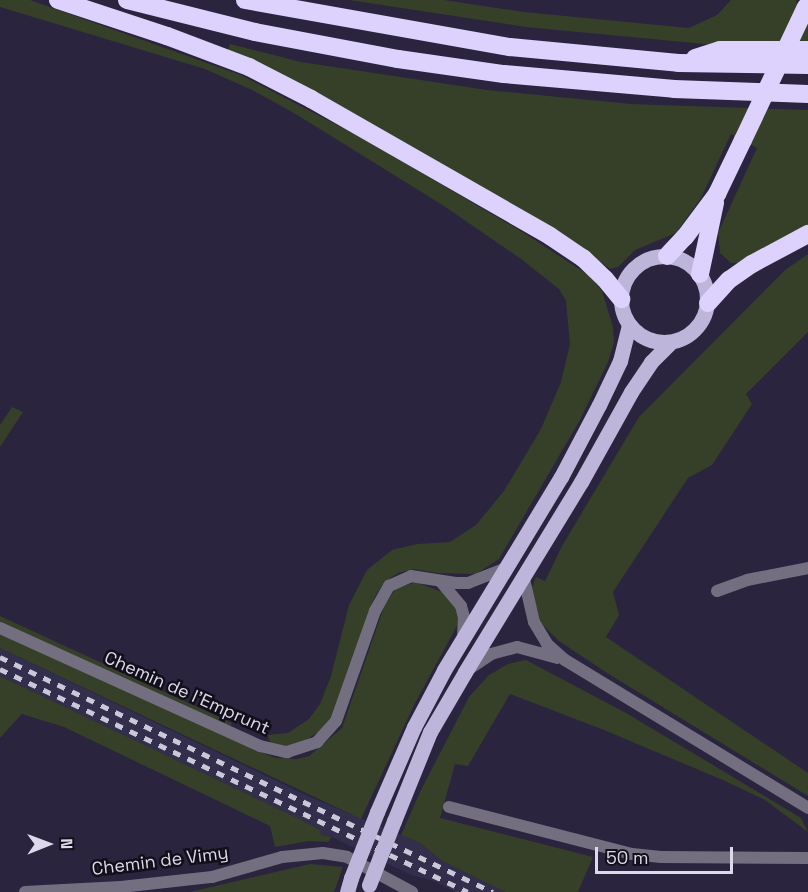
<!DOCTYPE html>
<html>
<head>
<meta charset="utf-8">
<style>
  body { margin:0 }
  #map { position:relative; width:808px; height:892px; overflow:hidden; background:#2a243e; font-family:"Space Grotesk",sans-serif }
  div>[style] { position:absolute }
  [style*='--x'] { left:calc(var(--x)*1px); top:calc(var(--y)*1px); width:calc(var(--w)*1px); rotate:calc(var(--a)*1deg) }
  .built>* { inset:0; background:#342e4d }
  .green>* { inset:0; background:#363f28 }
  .street>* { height:12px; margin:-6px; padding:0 6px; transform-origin:6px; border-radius:6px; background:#736f81 }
  .primary>* { height:15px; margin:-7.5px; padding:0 7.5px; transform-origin:7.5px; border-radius:7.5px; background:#beb6da }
  .primary>.ring { margin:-7.5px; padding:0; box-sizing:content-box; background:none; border:15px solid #beb6da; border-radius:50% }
  .highway>* { height:18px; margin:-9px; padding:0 9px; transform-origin:9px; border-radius:9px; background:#dcd2fd }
  .rail>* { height:4.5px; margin-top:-2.25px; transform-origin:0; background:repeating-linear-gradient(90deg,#cac7d9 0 8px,transparent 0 16px) }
  .primary-bridge>* { height:15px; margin:-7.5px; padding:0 7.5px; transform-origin:7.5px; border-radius:7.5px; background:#beb6da }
  .highway-bridge>* { height:18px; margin:-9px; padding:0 9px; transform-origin:9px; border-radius:9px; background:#dcd2fd }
  span { translate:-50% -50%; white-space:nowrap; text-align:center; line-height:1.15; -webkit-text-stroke:5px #120f1b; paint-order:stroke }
  .street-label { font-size:18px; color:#dcd9ea }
  .north { position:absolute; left:18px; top:814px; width:60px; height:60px; -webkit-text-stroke:4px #120f1b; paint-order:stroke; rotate:89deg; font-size:16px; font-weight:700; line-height:24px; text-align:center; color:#dcd9ea }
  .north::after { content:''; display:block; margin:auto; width:21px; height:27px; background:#dcd9ea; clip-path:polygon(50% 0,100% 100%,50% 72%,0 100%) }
  .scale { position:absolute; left:595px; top:847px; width:138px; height:27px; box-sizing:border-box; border:3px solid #dcd9ea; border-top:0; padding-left:8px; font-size:18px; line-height:21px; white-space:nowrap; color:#dcd9ea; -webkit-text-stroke:4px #120f1b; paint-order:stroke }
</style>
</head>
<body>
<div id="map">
  <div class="built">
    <div style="clip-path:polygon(0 648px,310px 797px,420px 843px,442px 861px,505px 892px,455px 892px,434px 881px,411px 875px,332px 837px,321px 835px,291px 815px,0 676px)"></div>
  </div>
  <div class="green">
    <div style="clip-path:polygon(0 0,30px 0,241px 75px,364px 139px,524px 233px,590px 276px,602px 291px,613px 327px,614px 343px,608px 362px,580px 420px,499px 559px,476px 574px,437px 573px,414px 569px,398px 573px,384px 582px,374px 598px,332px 716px,318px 732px,303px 742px,286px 746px,272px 745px,267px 735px,288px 733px,309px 719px,320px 704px,331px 676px,349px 605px,367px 570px,392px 550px,417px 544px,450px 542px,476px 525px,504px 491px,541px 429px,561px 382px,570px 344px,566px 301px,559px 289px,521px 259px,444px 206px,294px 113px,252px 90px,205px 69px,0 7px)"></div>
    <div style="clip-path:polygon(349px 0,444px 0,524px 12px,689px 28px,717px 15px,731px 0,797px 0,796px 3px,808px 8px,808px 43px,715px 45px,526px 27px)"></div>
    <div style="clip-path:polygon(230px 44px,301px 62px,487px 90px,631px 104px,808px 110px,808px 225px,741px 263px,731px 263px,720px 253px,718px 233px,757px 148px,731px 134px,701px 198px,676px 233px,635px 250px,618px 267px,610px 269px,528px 213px,318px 96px,227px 52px)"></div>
    <div style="clip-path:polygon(808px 254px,808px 332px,746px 394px,752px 404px,712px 465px,688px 478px,613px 592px,619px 615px,606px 637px,808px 773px,808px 796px,607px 673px,559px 641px,541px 623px,531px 591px,536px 577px,545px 581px,562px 546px,639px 417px,785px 270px)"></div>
    <div style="clip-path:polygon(12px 407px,23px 412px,0 447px,0 425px)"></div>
    <div style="clip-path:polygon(416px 582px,442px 592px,453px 602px,458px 613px,458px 624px,414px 705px,361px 819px,0 648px,0 634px,263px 753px,276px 758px,297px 759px,309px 756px,342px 728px,384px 607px,395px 589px)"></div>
    <div style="clip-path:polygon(0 616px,232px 723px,230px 728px,0 623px)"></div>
    <div style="clip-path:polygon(526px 660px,626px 713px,723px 771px,801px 818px,808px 832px,765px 800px,725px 781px,604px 730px,510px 694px,468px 766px,455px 764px,440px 818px,593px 857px,578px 892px,505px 892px,442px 861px,420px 843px,401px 835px,420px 792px,469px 697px,489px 675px,508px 664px)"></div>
    <div style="clip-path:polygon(0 676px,291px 815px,320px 830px,321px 835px,332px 837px,328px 842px,309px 841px,275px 847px,270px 826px,64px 727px,22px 714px,0 738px)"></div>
    <div style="clip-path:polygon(310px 864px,343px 867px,334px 892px,190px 892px)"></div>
  </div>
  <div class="street">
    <div style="--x:524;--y:579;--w:44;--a:76.9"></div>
    <div style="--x:534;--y:622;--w:26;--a:59"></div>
    <div style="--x:547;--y:644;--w:24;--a:42"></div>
    <div style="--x:565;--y:660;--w:285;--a:31.3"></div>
    <div style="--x:441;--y:582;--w:31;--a:50"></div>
    <div style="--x:461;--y:606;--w:11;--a:75"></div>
    <div style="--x:464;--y:617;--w:19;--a:93"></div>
    <div style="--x:717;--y:591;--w:32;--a:-20"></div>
    <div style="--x:747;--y:580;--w:62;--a:-11.1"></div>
    <div style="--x:0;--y:628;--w:286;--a:24.4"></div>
    <div style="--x:260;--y:746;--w:28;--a:13"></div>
    <div style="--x:287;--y:752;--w:32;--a:-18"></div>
    <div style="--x:317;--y:742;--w:28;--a:-48"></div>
    <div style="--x:336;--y:721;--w:117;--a:-70.5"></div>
    <div style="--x:375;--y:611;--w:29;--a:-61"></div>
    <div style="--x:389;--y:586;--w:24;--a:-24"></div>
    <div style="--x:411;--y:576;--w:45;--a:9"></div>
    <div style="--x:455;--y:583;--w:13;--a:0"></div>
    <div style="--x:468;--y:583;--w:41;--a:-21.5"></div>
    <div style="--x:469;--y:669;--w:27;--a:-34"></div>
    <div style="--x:491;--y:654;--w:27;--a:-15"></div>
    <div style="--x:517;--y:647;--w:42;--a:15"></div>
    <div style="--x:449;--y:807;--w:189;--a:14.4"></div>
    <div style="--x:632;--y:854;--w:29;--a:6"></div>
    <div style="--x:661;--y:857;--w:147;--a:0.4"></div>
    <div style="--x:25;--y:892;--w:96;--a:-3"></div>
    <div style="--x:121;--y:887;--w:92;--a:-6.3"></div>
    <div style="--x:212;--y:877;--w:73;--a:-15.9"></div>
    <div style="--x:282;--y:857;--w:41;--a:-5.6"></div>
    <div style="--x:323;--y:853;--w:24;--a:9"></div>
    <div style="--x:347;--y:857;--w:74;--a:28.3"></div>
  </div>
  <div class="primary">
    <div class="ring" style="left:621px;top:256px;width:71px;height:71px"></div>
    <div style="--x:377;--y:812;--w:93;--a:-66.5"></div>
    <div style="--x:414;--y:727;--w:64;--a:-62.2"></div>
    <div style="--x:444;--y:670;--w:226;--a:-58.8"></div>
    <div style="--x:561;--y:477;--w:81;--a:-62.2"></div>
    <div style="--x:599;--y:405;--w:49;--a:-64.5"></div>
    <div style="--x:620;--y:361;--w:37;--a:-76"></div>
    <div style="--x:394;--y:821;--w:96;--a:-68"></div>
    <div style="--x:430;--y:732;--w:69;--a:-59.7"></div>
    <div style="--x:465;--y:672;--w:223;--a:-58.6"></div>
    <div style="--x:581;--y:482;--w:103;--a:-60.9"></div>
    <div style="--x:631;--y:392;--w:36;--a:-56"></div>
    <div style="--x:651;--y:362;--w:27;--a:-45"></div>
    <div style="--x:347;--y:892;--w:15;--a:-74"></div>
  </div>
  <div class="highway">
    <div style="--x:58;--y:0;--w:115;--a:18.3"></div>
    <div style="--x:167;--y:36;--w:88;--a:20.7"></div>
    <div style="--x:249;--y:67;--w:70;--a:27.3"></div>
    <div style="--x:311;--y:99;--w:275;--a:29.8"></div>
    <div style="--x:550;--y:236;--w:40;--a:34"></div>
    <div style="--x:583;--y:258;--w:30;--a:44"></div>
    <div style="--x:605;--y:279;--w:26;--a:51"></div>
    <div style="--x:127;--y:0;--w:132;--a:14"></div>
    <div style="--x:255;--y:32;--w:146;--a:10.7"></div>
    <div style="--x:398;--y:59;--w:107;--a:8.1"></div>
    <div style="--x:504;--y:74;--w:171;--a:5"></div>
    <div style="--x:674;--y:89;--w:134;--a:2.1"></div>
    <div style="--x:245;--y:0;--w:269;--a:10.1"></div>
    <div style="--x:510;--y:47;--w:169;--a:5.4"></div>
    <div style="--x:678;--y:63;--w:130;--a:0.9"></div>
    <div style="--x:695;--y:58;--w:26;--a:-18"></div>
    <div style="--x:720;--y:50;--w:88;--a:0"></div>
    <div style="--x:667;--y:256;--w:26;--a:-47"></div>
    <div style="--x:685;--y:237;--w:54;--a:-53.3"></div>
    <div style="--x:717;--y:194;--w:60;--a:-64.3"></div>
    <div style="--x:700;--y:274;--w:73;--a:-78.1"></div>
    <div style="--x:708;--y:303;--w:31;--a:-48"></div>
    <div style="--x:729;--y:280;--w:28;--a:-35"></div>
    <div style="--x:752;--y:264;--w:64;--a:-28.2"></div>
  </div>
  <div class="rail">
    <div style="--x:0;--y:657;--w:546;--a:25.49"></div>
    <div style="--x:0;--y:669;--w:518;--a:25.48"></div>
  </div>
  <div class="primary-bridge">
    <div style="--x:351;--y:878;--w:71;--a:-68.5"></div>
    <div style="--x:369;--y:885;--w:69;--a:-68.7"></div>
  </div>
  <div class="highway-bridge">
    <div style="--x:743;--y:140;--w:147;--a:-64.7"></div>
  </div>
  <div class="street-label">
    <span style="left:187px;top:693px;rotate:24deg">Chemin de l'Emprunt</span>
    <span style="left:160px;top:861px;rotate:-7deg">Chemin de Vimy</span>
  </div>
  <div class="north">N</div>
  <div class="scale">50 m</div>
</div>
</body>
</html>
